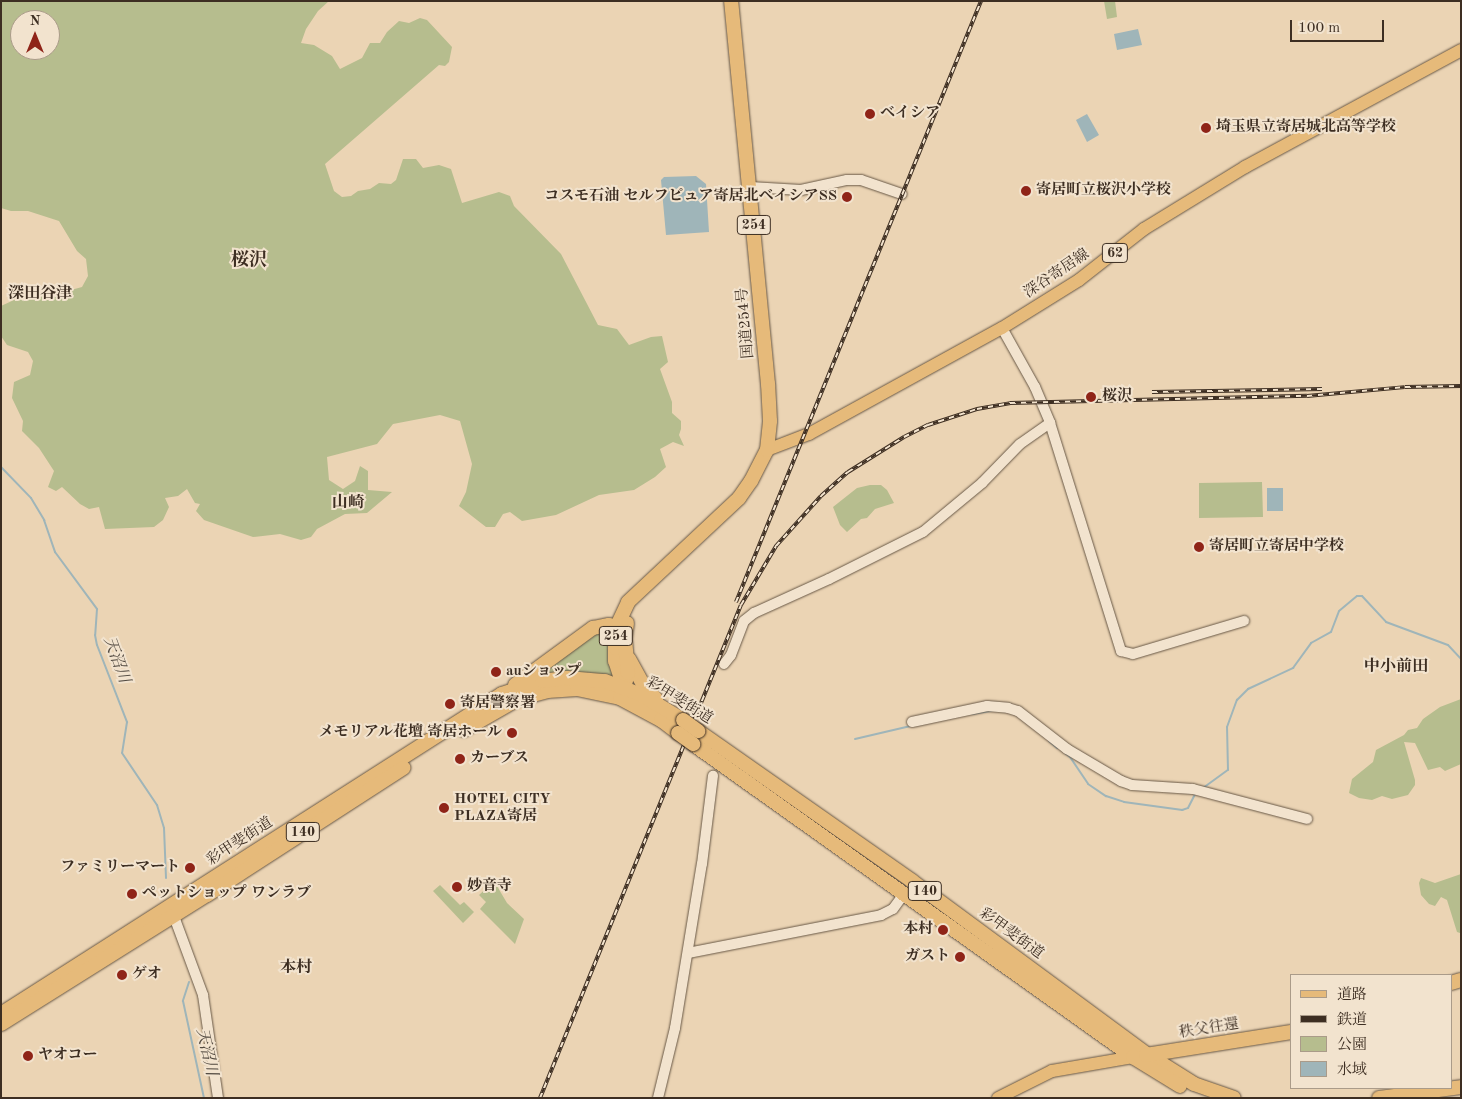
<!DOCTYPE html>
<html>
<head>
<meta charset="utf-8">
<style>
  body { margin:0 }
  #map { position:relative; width:1462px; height:1099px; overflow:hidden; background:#ebd4b4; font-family:"Old Standard TT","Noto Serif JP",serif }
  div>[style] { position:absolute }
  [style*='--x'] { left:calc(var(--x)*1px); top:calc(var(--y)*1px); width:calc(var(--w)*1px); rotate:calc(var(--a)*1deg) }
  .green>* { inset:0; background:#b6bd8e }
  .water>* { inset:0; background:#9fb5b9 }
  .stream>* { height:2px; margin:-1px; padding:0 1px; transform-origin:1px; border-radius:1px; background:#9fb5b9 }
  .roads { filter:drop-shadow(0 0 1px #685846) drop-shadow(0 0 1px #685846) }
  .minor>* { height:10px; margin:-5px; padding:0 5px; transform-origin:5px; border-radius:5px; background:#f2e3ce }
  .major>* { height:12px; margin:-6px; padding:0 6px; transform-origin:6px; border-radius:6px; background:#e6ba7a }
  .highway>* { height:14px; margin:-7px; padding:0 7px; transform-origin:7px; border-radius:7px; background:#e6ba7a }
  .rail>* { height:4px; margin-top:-2px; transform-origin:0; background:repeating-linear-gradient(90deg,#f2e3ce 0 5.5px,#3d2e22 0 11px); box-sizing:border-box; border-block:1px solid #3d2e22 }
  .bridges { filter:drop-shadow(0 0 1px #3d2e22) drop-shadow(0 0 1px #3d2e22) }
  .highway-bridge>* { height:14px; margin:-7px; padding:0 7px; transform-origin:7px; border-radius:7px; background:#e6ba7a }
  .dots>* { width:14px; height:14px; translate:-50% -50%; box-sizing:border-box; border:2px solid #f2e3ce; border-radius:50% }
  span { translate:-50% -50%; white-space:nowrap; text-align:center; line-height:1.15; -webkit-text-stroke:4px #f2e3ce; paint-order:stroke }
  .shield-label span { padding:1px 4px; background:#f2e3ce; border:1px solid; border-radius:4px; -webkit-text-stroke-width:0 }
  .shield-label { font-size:14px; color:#3d2e22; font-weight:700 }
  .poi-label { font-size:15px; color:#3d2e22; font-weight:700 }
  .left { translate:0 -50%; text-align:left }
  .right { translate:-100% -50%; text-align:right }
  .street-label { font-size:15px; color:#3d2e22 }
  .neighbourhood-label { font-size:16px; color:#3d2e22; font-weight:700 }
  .water-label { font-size:16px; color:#514940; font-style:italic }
  .quarter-label { font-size:18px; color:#3d2e22; font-weight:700 }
  .frame { position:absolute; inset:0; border:2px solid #3d2e22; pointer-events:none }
  .legend { position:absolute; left:1290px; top:974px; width:162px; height:115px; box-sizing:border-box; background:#f2e3ce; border:1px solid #aa9b89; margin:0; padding:6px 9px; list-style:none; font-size:15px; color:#3d2e22 }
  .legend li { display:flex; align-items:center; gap:10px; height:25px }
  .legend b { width:25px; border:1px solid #aa9b89 }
  .north { position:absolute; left:10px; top:10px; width:50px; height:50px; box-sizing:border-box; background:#f2e3ce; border:1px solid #aa9b89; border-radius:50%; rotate:0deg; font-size:14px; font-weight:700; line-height:20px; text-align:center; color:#3d2e22 }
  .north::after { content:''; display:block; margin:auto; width:18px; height:22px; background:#8f2418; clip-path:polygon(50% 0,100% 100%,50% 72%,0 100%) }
  .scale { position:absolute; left:1290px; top:20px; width:94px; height:22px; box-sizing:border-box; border:2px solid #3d2e22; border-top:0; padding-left:6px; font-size:15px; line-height:18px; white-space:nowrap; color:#3d2e22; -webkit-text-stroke:4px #f2e3ce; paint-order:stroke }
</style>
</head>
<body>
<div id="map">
  <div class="green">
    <div style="clip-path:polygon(evenodd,1px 1px,329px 1px,318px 11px,306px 29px,301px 43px,314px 45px,332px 56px,340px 69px,362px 58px,370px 43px,380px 43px,387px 32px,399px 21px,409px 23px,420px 18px,427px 20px,452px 47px,449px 62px,445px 66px,439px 65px,325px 164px,334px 191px,342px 197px,351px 196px,358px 191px,370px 189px,379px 183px,391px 184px,396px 180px,403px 159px,416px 159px,423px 168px,439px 165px,451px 169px,462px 203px,499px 192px,510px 196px,514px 206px,561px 254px,598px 325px,617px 329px,629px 345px,651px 337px,662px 336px,668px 362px,660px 369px,672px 402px,672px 413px,681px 421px,681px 429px,679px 435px,684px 446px,673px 442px,660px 449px,666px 467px,655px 477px,634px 490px,599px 495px,556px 515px,522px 521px,510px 512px,503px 514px,495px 527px,486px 527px,459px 506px,466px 492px,472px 464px,460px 421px,440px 415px,393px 424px,377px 444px,327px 457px,329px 480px,343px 489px,355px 481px,360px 466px,368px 471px,368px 490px,392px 492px,367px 513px,345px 514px,317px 529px,311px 537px,301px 540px,280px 534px,253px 537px,204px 520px,196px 511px,200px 504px,195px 503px,187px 489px,178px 496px,165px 498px,169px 507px,163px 520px,154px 527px,105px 529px,99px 507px,89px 509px,80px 504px,62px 487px,56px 491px,48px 487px,54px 471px,39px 448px,22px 431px,23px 421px,12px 398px,14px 382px,30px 375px,33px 361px,28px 352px,7px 345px,1px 336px,1px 306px,40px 288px,71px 290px,82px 287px,88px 276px,86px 259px,77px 251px,59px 221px,28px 211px,11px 211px,1px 208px,1px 1px,20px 20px,50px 20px,50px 50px,20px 50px,20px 20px)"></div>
    <div style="clip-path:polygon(1104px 1px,1115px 1px,1117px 17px,1107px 19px)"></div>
    <div style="clip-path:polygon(1262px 482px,1263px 517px,1199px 518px,1199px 483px)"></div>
    <div style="clip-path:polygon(870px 485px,881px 485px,887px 490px,894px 503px,875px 509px,867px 518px,861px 519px,847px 532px,840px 525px,833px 507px,857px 488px)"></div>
    <div style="clip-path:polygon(614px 629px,617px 679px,534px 674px,599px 631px)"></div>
    <div style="clip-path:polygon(1461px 699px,1461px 764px,1445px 771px,1440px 767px,1428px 770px,1415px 743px,1404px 742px,1415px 780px,1415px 785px,1408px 795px,1392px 799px,1382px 796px,1372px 800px,1359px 798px,1349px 793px,1352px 779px,1373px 762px,1376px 750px,1404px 735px,1408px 730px,1417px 728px,1423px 719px,1440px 707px)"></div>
    <div style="clip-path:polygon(1461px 874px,1461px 932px,1460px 933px,1457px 932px,1447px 900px,1441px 897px,1435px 906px,1429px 904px,1421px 895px,1419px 883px,1421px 878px,1435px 883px)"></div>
    <div style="clip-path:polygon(494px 881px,507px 903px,524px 919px,515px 944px,480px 909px,486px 902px,479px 895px)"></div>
    <div style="clip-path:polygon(440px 885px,460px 905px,464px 902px,474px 912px,463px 923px,433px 891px)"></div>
  </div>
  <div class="water">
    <div style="clip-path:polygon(1138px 29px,1142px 45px,1117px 50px,1114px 34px)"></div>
    <div style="clip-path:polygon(1087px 114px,1099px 135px,1087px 142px,1076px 120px)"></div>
    <div style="clip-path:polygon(696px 176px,706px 184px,709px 232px,666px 235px,661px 180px,664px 177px)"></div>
    <div style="clip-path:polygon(1267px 488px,1283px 488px,1283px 511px,1267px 511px)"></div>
  </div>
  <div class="stream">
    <div style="--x:1;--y:467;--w:43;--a:45.9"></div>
    <div style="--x:31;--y:498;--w:26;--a:59"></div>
    <div style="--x:44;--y:520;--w:34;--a:71"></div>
    <div style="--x:55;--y:552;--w:71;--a:53.6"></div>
    <div style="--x:97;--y:609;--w:26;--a:94"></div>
    <div style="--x:95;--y:635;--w:10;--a:79"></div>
    <div style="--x:97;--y:645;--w:83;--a:68.7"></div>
    <div style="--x:127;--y:722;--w:31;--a:99"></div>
    <div style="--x:122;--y:753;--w:63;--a:56.1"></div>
    <div style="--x:157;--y:805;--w:24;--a:73"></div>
    <div style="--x:164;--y:828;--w:50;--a:87.7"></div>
    <div style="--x:972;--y:714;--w:20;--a:-9"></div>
    <div style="--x:855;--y:739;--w:57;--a:-13.1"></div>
    <div style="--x:1049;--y:741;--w:11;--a:41"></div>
    <div style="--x:1065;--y:753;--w:6;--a:39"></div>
    <div style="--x:1070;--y:757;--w:32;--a:56"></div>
    <div style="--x:1088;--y:784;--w:22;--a:34"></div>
    <div style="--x:1106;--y:796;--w:19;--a:18"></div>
    <div style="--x:1124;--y:802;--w:59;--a:7.9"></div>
    <div style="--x:1182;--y:810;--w:6;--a:-18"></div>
    <div style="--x:1188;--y:808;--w:16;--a:-63"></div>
    <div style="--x:1203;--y:788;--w:31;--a:-36"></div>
    <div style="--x:1228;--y:770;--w:43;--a:-91.3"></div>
    <div style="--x:1227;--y:727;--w:29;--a:-70"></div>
    <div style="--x:1237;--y:700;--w:16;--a:-45"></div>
    <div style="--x:1248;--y:689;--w:50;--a:-25"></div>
    <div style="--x:1293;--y:668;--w:31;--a:-54"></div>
    <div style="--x:1311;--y:643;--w:23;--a:-29"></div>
    <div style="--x:1331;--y:632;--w:22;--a:-69"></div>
    <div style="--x:1339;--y:611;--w:23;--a:-40"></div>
    <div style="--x:1357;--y:596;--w:5;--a:0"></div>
    <div style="--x:1362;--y:596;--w:35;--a:47"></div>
    <div style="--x:1386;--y:622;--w:66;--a:20.4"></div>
    <div style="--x:1448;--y:645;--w:19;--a:47"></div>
    <div style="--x:189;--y:982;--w:20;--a:108"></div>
    <div style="--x:183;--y:1001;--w:99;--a:77.8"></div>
  </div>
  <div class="roads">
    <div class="minor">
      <div style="--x:750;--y:187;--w:51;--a:3.4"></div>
      <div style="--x:801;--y:190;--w:47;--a:-12.3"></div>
      <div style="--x:847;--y:180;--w:14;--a:0"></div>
      <div style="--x:861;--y:180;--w:43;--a:18.9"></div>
      <div style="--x:1002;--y:328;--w:68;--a:60.8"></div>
      <div style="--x:1035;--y:387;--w:39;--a:67"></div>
      <div style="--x:1050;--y:423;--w:239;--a:72.7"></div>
      <div style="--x:1121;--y:651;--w:12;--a:14"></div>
      <div style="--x:1133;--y:654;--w:116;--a:-16.6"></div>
      <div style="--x:724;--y:664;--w:11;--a:-52"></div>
      <div style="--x:731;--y:655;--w:36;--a:-69"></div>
      <div style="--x:744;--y:621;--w:13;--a:-39"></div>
      <div style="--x:754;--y:613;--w:82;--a:-24.4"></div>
      <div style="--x:829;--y:579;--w:105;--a:-26.6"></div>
      <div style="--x:923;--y:532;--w:77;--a:-39.7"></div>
      <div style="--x:982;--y:483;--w:54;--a:-45.7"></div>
      <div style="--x:1020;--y:444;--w:37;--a:-35"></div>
      <div style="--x:912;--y:722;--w:77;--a:-12"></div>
      <div style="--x:987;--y:706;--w:21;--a:5"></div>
      <div style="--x:1008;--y:708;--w:10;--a:17"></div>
      <div style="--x:1018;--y:711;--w:62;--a:37.8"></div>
      <div style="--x:1067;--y:749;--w:63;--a:30.7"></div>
      <div style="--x:1121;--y:781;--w:12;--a:20"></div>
      <div style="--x:1132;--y:785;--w:61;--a:3.8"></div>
      <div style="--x:1193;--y:789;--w:118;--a:14.7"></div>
      <div style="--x:172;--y:911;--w:90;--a:69.7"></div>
      <div style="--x:203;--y:995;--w:104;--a:81.7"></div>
      <div style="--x:688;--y:953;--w:197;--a:-11.1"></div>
      <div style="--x:881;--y:915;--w:13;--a:-27"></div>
      <div style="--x:893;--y:909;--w:19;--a:-54"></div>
      <div style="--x:658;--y:1098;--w:72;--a:-76.3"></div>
      <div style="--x:675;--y:1028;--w:166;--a:-80.7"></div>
      <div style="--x:702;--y:864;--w:89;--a:-82.9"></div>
    </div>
    <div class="major">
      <div style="--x:767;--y:450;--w:45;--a:-20.9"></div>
      <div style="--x:809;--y:434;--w:220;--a:-28.8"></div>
      <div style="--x:1002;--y:328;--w:91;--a:-31.9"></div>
      <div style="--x:1079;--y:280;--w:83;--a:-38.1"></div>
      <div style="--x:1144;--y:229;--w:119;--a:-31.5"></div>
      <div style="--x:1245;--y:167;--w:246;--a:-28.4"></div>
      <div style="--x:998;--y:1098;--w:60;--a:-26.6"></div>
      <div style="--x:1052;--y:1071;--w:82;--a:-9.8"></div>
    </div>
    <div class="highway">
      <div style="--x:629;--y:659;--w:29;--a:61"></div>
      <div style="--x:643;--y:684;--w:20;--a:49"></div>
      <div style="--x:515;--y:685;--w:97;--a:-36.2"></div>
      <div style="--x:593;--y:628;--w:16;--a:-11"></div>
      <div style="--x:609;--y:625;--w:16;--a:11"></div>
      <div style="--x:624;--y:688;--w:28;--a:-108"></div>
      <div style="--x:615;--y:661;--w:13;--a:-90"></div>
      <div style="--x:615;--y:648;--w:22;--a:-85"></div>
      <div style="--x:617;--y:626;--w:26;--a:-65"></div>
      <div style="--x:628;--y:602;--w:152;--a:-43.1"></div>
      <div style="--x:739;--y:498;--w:21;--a:-55"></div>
      <div style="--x:751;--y:481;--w:35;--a:-63"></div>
      <div style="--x:767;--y:450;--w:29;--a:-84"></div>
      <div style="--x:770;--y:421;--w:37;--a:-93"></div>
      <div style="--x:768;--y:384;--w:385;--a:-95.5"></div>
      <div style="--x:624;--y:688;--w:16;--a:-75"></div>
      <div style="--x:628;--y:673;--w:34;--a:-95"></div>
      <div style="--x:625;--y:639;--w:16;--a:-83"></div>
      <div style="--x:464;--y:730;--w:62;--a:-29.9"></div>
      <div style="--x:518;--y:699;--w:30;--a:-15"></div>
      <div style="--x:547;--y:691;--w:30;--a:-4"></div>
      <div style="--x:577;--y:689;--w:44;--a:11.8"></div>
      <div style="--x:620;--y:698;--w:47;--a:28.2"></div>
      <div style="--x:661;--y:720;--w:21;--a:37"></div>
      <div style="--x:698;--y:731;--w:261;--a:35"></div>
      <div style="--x:912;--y:881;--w:293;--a:36.4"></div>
      <div style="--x:1148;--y:1055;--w:54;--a:32.2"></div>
      <div style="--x:1194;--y:1084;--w:42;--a:19.3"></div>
      <div style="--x:693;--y:744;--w:540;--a:35.43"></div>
      <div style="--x:1133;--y:1057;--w:55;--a:31.7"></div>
      <div style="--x:1451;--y:983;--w:10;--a:-17"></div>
      <div style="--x:1;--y:1014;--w:594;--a:-32.57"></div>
      <div style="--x:502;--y:694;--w:42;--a:-18"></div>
      <div style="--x:542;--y:681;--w:25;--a:-7"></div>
      <div style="--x:567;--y:678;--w:38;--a:5"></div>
      <div style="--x:605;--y:681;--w:40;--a:21"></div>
      <div style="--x:642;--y:695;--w:48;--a:31.4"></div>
      <div style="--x:1;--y:1024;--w:243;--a:-32.1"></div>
      <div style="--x:207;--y:895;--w:234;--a:-32.9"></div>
      <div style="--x:1146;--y:1055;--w:147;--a:-9"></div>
      <div style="--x:1379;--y:1098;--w:83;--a:-7.6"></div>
    </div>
  </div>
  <div class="rail">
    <div style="--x:1152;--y:392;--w:170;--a:-1"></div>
    <div style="--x:736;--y:602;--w:649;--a:-67.82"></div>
    <div style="--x:540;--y:1098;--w:532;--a:-67.82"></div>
    <div style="--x:741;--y:605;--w:69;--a:-59.3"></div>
    <div style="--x:776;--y:546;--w:67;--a:-48"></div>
    <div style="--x:821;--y:496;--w:36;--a:-42"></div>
    <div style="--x:848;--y:472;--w:66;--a:-32"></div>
    <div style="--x:904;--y:437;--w:27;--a:-27"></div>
    <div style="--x:928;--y:425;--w:52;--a:-18.1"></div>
    <div style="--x:977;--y:409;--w:34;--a:-10"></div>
    <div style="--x:1010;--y:403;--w:297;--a:-1.4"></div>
    <div style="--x:1307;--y:396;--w:98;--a:-5.2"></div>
    <div style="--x:1405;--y:387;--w:56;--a:-1"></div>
  </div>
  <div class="bridges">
    <div class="highway-bridge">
      <div style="--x:683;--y:720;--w:19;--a:36"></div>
      <div style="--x:678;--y:733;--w:19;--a:36"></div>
    </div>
  </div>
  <div class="dots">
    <div style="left:870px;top:114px;background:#8f2418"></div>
    <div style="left:1206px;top:128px;background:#8f2418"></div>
    <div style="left:1026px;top:191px;background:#8f2418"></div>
    <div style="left:847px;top:197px;background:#8f2418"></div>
    <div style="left:1091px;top:397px;background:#8f2418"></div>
    <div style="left:1199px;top:547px;background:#8f2418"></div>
    <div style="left:496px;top:672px;background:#8f2418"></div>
    <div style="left:450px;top:704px;background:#8f2418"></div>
    <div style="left:512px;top:733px;background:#8f2418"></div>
    <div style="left:460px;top:759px;background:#8f2418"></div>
    <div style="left:444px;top:808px;background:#8f2418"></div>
    <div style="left:190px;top:868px;background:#8f2418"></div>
    <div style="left:457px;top:887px;background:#8f2418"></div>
    <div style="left:132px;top:894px;background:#8f2418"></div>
    <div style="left:943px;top:930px;background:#8f2418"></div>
    <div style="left:960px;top:957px;background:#8f2418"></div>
    <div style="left:122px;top:975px;background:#8f2418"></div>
    <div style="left:28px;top:1056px;background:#8f2418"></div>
  </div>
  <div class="shield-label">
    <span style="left:754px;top:225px">254</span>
    <span style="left:1115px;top:253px">62</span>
    <span style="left:616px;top:636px">254</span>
    <span style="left:303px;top:832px">140</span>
    <span style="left:925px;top:891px">140</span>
  </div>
  <div class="poi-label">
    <span class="left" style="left:880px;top:114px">ベイシア</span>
    <span class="left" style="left:1216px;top:128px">埼玉県立寄居城北高等学校</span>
    <span class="left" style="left:1036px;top:191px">寄居町立桜沢小学校</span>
    <span class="right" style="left:837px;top:197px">コスモ石油 セルフピュア寄居北ベイシアSS</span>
    <span class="left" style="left:1102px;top:397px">桜沢</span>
    <span class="left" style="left:1209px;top:547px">寄居町立寄居中学校</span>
    <span class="left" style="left:506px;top:672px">auショップ</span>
    <span class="left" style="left:460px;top:704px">寄居警察署</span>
    <span class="right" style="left:502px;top:733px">メモリアル花壇 寄居ホール</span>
    <span class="left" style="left:470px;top:759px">カーブス</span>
    <span class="left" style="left:454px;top:808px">HOTEL CITY<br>PLAZA寄居</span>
    <span class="right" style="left:180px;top:868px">ファミリーマート</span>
    <span class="left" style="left:467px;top:887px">妙音寺</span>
    <span class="left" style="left:142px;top:894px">ペットショップ ワンラブ</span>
    <span class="right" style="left:933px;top:930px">本村</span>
    <span class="right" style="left:950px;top:957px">ガスト</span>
    <span class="left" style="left:132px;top:975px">ゲオ</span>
    <span class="left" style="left:38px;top:1056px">ヤオコー</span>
  </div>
  <div class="street-label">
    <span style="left:1057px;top:274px;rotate:-34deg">深谷寄居線</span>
    <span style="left:746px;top:323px;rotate:-95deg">国道254号</span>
    <span style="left:679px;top:701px;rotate:32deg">彩甲斐街道</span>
    <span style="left:240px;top:842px;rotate:-33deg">彩甲斐街道</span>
    <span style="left:1011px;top:934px;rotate:36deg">彩甲斐街道</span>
    <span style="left:1209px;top:1029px;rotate:-9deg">秩父往還</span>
  </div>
  <div class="neighbourhood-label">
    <span style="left:40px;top:294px">深田谷津</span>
    <span style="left:348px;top:503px">山崎</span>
    <span style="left:1396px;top:667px">中小前田</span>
    <span style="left:296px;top:968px">本村</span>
  </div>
  <div class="water-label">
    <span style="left:116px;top:660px;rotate:70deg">天沼川</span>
    <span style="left:206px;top:1052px;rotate:77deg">天沼川</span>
  </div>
  <div class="quarter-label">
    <span style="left:249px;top:260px">桜沢</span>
  </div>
  <div class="frame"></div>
  <ul class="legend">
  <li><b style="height:6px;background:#e6ba7a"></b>道路</li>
  <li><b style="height:6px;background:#3d2e22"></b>鉄道</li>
  <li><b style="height:14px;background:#b6bd8e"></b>公園</li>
  <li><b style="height:14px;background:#9fb5b9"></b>水域</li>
  </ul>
  <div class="north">N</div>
  <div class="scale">100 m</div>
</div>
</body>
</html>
